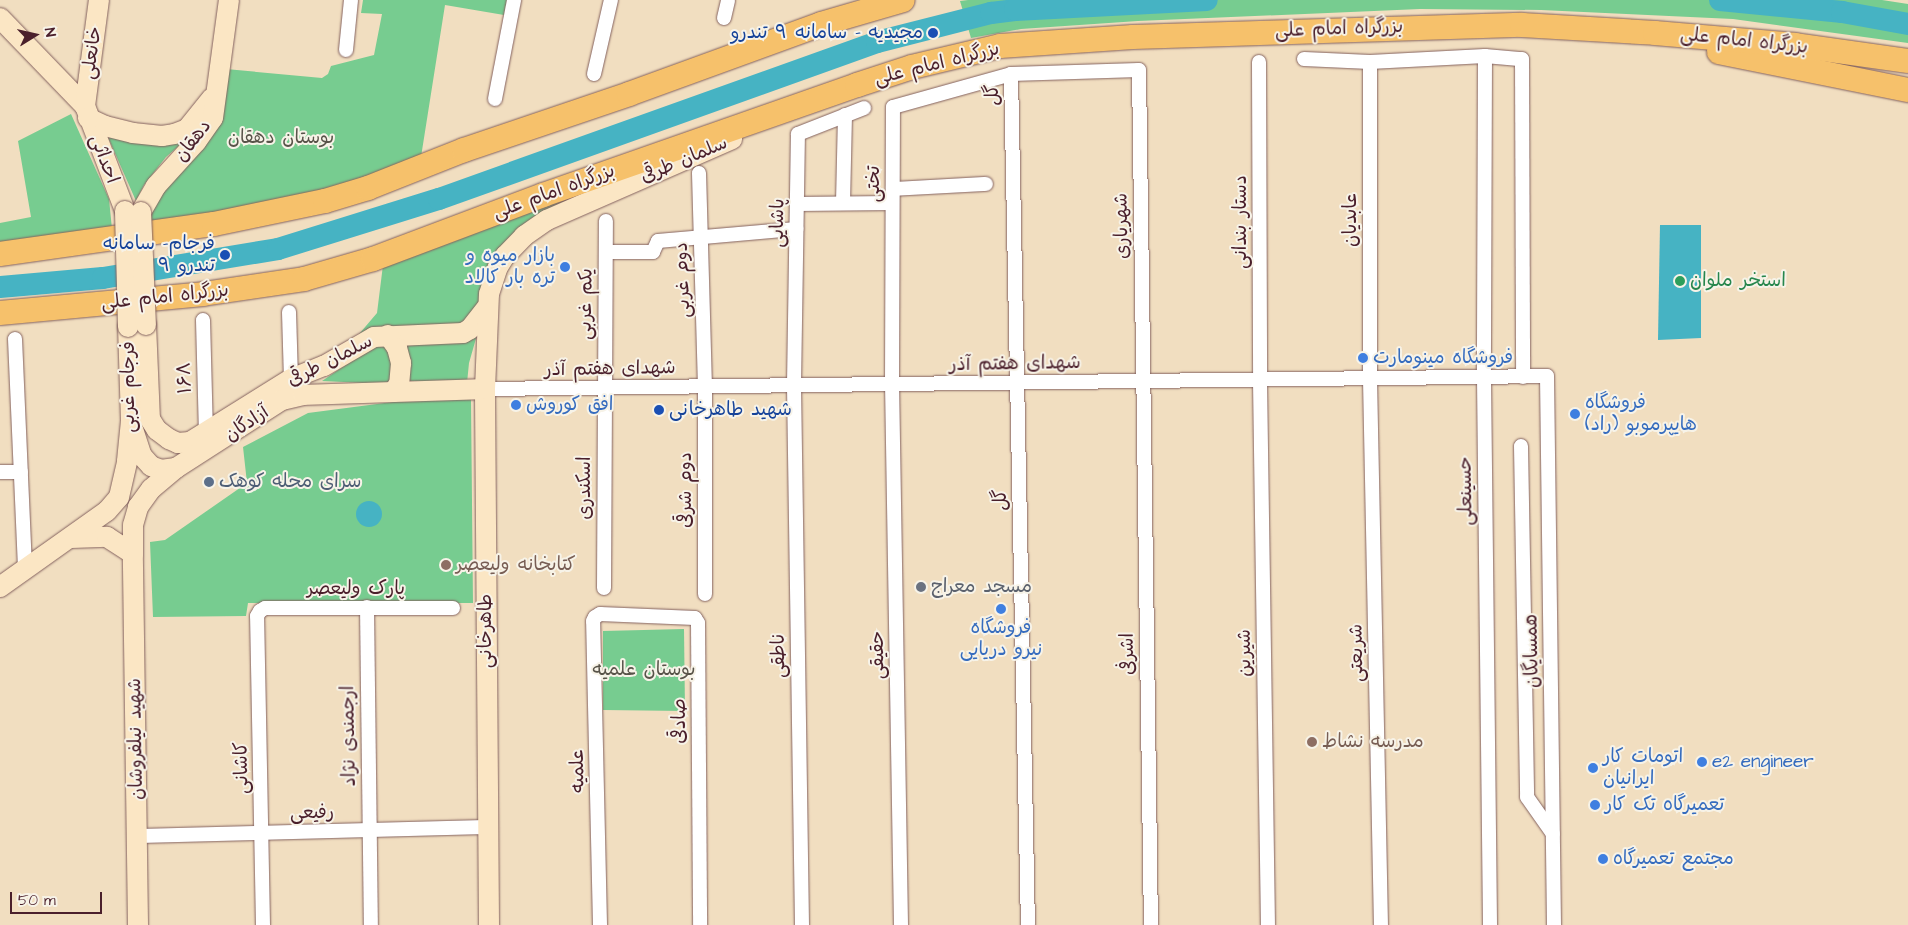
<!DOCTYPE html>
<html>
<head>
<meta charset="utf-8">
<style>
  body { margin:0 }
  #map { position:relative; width:1908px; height:925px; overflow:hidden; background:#f1dec0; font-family:"Architects Daughter","Playpen Sans Arabic",sans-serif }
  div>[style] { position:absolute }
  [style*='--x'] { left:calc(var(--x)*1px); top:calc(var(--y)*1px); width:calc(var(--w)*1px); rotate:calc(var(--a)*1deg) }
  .green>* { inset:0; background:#77cc90 }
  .water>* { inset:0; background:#46b3c3 }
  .round { border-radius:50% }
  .river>* { height:22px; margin:-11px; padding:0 11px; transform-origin:11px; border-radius:11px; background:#46b3c3 }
  .roads { filter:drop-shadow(0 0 1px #84625f) drop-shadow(0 0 1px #84625f) }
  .minor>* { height:14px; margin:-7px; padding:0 7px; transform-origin:7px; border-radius:7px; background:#fff }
  .secondary>* { height:20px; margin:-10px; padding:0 10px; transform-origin:10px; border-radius:10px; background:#fbe6c4 }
  .trunk>* { height:24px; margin:-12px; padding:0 12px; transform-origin:12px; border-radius:12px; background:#f6c16b }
  .bridges { filter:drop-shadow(0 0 1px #84625f) drop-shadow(0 0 1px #84625f) }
  .secondary-bridge>* { height:20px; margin:-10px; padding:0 10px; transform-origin:10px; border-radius:10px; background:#fbe6c4 }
  .dots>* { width:14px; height:14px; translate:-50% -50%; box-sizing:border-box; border:2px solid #f7f3e8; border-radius:50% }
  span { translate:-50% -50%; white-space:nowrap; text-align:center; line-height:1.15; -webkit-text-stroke:4px #f7f3e8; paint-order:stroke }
  .street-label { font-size:19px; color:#4a1f2b }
  .transit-label { font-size:19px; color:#164399 }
  .right { translate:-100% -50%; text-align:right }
  .left { translate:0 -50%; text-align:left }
  .park-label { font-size:19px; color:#585349 }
  .shop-label { font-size:19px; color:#366cbe }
  .leisure-label { font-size:19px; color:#27864d }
  .service-label { font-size:19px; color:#4e5e75 }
  .education-label { font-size:19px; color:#785e54 }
  .worship-label { font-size:19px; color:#5b616d }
  .north { position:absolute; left:10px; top:10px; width:50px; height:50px; -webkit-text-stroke:4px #f7f3e8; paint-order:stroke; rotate:80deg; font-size:14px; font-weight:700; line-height:20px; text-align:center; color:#4a1f2b }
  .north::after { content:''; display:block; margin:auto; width:18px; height:22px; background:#4a1f2b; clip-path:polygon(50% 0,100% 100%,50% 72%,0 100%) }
  .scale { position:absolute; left:10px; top:892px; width:92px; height:22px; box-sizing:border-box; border:2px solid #4a1f2b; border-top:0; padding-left:6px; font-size:15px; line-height:18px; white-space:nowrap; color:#4a1f2b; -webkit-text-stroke:4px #f7f3e8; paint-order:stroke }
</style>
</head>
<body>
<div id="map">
  <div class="green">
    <div style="clip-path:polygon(363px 0,507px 0,504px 15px,445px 5px,421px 157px,371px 176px,282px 202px,150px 223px,149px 209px,226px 69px,322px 78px,328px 74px,331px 66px,374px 55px,382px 14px,361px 13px)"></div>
    <div style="clip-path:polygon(968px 0,1882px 0,1908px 4px,1908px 43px,1733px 19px,1541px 10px,1420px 9px,1138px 21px,1021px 29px,971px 38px,960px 1px)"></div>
    <div style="clip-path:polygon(71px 114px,109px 199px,112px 229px,0 244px,0 223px,31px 217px,18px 141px)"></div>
    <div style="clip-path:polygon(196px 131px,166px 157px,144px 185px,136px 201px,107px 135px)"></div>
    <div style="clip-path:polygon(671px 158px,545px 214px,473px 322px,354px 340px,377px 313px,383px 265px)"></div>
    <div style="clip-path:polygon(477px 335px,469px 363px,467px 383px,409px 381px,403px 340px)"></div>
    <div style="clip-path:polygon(381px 341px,391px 356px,392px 374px,388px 384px,322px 381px)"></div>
    <div style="clip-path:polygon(471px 399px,473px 603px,248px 603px,246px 616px,153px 617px,150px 542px,165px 540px,247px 483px,243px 447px,308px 413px,400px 401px)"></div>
    <div style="clip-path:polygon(684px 629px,685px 711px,603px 710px,603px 631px)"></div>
  </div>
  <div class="water">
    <div style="clip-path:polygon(1660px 225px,1701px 225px,1701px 338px,1658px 340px)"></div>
    <div class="round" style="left:356px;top:501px;width:26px;height:26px"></div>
  </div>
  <div class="river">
    <div style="--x:1720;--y:0;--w:123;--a:5.6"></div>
    <div style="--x:1842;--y:12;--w:67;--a:10.3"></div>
    <div style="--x:0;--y:287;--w:103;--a:-5"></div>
    <div style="--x:103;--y:278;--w:177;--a:-9.4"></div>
    <div style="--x:278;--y:249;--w:169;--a:-17.3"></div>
    <div style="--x:439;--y:199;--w:465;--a:-19.7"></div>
    <div style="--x:877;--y:42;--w:118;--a:-14.3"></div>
    <div style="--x:991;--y:13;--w:24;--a:-7"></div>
    <div style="--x:1015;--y:10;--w:192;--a:-3"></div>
  </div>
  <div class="roads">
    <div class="minor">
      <div style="--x:724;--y:18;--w:18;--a:-77"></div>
      <div style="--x:346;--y:50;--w:50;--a:-84.3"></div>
      <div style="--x:1485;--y:56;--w:322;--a:90.2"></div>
      <div style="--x:1484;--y:378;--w:547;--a:89.37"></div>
      <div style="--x:1304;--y:59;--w:66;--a:2.6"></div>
      <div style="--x:1370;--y:62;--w:115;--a:-3"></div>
      <div style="--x:1485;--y:56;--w:37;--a:5"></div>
      <div style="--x:1522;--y:59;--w:318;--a:89.8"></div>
      <div style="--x:1259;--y:62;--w:319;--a:89.8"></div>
      <div style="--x:1260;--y:381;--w:544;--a:89.16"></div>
      <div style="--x:1370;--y:62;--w:317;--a:90"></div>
      <div style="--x:1370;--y:379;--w:546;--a:88.85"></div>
      <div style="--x:594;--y:74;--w:76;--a:-77.1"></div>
      <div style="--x:1011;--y:74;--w:851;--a:88.86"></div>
      <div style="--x:495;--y:99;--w:101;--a:-79.1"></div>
      <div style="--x:699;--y:173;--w:214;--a:88.4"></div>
      <div style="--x:705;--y:387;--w:207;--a:90"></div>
      <div style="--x:893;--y:189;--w:93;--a:-3.1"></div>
      <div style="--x:843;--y:203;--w:88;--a:-88.7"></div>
      <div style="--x:797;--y:204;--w:95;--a:-0.6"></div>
      <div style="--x:606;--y:252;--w:47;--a:0"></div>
      <div style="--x:653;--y:252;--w:12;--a:-66"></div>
      <div style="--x:658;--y:241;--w:139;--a:-5"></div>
      <div style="--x:289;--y:312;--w:67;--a:88.3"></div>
      <div style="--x:203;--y:320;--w:114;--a:88.5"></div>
      <div style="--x:15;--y:339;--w:231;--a:87.5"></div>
      <div style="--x:485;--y:389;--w:1062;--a:-0.7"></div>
      <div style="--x:1547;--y:376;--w:549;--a:89.27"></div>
      <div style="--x:1521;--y:446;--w:351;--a:89"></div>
      <div style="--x:1527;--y:797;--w:45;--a:54.9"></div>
      <div style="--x:0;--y:472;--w:21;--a:0"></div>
      <div style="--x:604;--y:588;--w:367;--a:-89.7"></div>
      <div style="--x:367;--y:607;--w:318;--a:89.3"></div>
      <div style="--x:137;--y:836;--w:351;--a:-1.5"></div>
      <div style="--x:263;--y:925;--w:309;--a:-91.1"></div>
      <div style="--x:257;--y:616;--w:6;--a:-59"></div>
      <div style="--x:260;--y:611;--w:6;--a:-31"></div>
      <div style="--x:265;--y:608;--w:188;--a:0"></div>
      <div style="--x:600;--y:925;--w:304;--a:-91.3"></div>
      <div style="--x:593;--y:621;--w:4;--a:-63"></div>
      <div style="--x:595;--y:617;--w:6;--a:-31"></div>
      <div style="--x:600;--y:614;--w:95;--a:2.4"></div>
      <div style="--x:695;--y:618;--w:6;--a:59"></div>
      <div style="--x:698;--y:623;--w:302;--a:89.6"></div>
      <div style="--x:802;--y:925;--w:540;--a:-90.85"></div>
      <div style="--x:794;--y:385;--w:251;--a:-89.1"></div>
      <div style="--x:798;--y:134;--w:71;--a:-21.5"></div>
      <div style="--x:901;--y:925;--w:541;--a:-90.95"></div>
      <div style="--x:892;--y:384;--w:277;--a:-89.8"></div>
      <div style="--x:893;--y:107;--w:123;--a:-15.6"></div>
      <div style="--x:1011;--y:74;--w:128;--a:-1.8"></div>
      <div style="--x:1139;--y:70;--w:855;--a:89.2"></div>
    </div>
    <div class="secondary">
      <div style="--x:0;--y:18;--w:122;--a:46"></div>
      <div style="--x:85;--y:106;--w:112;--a:69.1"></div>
      <div style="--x:85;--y:106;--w:107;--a:-82.5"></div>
      <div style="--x:88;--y:118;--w:19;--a:25"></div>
      <div style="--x:105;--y:126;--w:29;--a:14"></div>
      <div style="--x:133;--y:133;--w:29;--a:6"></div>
      <div style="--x:162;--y:136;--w:12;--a:-9"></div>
      <div style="--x:174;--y:134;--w:14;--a:-21"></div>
      <div style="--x:187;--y:129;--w:40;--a:-51"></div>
      <div style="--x:141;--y:212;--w:30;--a:-60"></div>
      <div style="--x:156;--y:186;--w:59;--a:-47.7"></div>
      <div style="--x:196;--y:142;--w:29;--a:-55"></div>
      <div style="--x:213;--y:118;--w:119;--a:-82.3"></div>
      <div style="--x:146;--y:325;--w:94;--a:87.6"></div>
      <div style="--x:150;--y:419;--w:13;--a:58"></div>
      <div style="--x:157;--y:430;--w:15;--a:37"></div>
      <div style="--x:169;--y:439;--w:10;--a:24"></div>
      <div style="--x:178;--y:443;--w:12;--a:-5"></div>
      <div style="--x:190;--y:442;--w:119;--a:-32"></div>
      <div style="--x:291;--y:379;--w:35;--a:-22"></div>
      <div style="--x:324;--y:366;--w:58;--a:-30.1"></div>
      <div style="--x:374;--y:337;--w:89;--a:-2.6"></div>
      <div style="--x:463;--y:333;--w:8;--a:-30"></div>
      <div style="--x:470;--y:329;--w:28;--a:-52"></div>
      <div style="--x:388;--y:335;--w:16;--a:55"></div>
      <div style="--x:397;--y:348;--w:16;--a:75"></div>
      <div style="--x:401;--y:363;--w:21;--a:95"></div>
      <div style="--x:399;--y:384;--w:10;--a:127"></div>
      <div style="--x:133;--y:429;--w:28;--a:72"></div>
      <div style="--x:142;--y:456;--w:13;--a:48"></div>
      <div style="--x:151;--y:466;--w:11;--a:22"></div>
      <div style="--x:161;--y:470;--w:15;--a:-8"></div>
      <div style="--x:71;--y:538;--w:36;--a:-2"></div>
      <div style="--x:107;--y:537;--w:31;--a:33"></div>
      <div style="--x:0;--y:587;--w:131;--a:-35.4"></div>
      <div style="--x:107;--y:511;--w:18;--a:-49"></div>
      <div style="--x:119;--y:497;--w:37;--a:-77"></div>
      <div style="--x:127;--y:461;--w:40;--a:-84.3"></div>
      <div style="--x:131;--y:421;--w:94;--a:-91.8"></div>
      <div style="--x:138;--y:925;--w:371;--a:-90.8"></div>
      <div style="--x:133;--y:554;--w:29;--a:-90"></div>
      <div style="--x:133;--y:525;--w:19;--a:-74"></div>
      <div style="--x:138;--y:507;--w:22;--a:-54"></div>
      <div style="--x:151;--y:489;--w:33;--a:-40"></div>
      <div style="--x:176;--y:468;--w:126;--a:-32.7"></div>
      <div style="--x:282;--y:400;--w:22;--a:-13"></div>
      <div style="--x:303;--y:395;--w:182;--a:-1.9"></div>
      <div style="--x:489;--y:925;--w:536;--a:-90.43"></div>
      <div style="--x:485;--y:389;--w:95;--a:-87.6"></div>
      <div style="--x:489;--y:294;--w:28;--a:-72"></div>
      <div style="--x:498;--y:267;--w:13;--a:-58"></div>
      <div style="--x:505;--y:256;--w:28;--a:-46"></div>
      <div style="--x:524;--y:236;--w:28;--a:-35"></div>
      <div style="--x:547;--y:220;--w:202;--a:-23.6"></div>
    </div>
    <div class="trunk">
      <div style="--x:1719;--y:52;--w:193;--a:11.4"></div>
      <div style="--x:0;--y:254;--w:216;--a:-8"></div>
      <div style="--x:214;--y:224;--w:113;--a:-11.7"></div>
      <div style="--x:325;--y:201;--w:45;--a:-16.8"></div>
      <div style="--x:368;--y:188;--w:103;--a:-21.6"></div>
      <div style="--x:464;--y:150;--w:174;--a:-18.7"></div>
      <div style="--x:629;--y:94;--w:204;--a:-20"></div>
      <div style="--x:821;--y:24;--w:85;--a:-16.3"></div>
      <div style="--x:0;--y:313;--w:204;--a:-5.3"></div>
      <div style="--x:203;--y:294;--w:102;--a:-8.4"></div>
      <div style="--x:304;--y:279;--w:72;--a:-16.2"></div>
      <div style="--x:373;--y:259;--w:182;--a:-20.6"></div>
      <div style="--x:543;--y:195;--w:333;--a:-19.3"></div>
      <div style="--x:857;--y:85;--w:58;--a:-18.1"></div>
      <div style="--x:912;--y:67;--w:90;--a:-13.4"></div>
      <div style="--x:1000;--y:46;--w:133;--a:-3.9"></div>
      <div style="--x:1133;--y:37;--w:389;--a:-1.8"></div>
      <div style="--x:1522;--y:25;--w:133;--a:3.4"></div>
      <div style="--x:1655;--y:33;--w:141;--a:4.9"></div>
      <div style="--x:1795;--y:45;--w:114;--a:8.1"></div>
    </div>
  </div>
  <div class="bridges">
    <div class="secondary-bridge">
      <div style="--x:125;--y:211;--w:116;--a:88.5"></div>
      <div style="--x:141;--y:212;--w:113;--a:87.5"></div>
    </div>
  </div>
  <div class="dots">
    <div style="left:933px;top:33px;background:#1a4fb4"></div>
    <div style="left:225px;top:255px;background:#1a4fb4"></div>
    <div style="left:565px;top:267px;background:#3f7fe0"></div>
    <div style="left:1680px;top:281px;background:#2e9e5b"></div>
    <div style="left:1363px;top:358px;background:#3f7fe0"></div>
    <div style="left:516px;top:405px;background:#3f7fe0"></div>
    <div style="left:659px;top:410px;background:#1a4fb4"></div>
    <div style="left:1575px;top:414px;background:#3f7fe0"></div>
    <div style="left:209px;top:482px;background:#5c6f8a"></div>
    <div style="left:446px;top:565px;background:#8d6e63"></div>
    <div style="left:921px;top:587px;background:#6b7280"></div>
    <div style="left:1001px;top:609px;background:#3f7fe0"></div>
    <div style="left:1312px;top:742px;background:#8d6e63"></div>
    <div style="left:1702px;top:762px;background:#3f7fe0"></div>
    <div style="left:1593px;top:768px;background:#3f7fe0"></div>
    <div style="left:1595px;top:805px;background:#3f7fe0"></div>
    <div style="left:1603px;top:859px;background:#3f7fe0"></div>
  </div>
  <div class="street-label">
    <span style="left:1339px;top:29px;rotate:-2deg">بزرگراه امام علی</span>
    <span style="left:1744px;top:41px;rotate:6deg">بزرگراه امام علی</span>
    <span style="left:92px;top:53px;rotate:-82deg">خانعلی</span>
    <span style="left:937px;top:64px;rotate:-14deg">بزرگراه امام علی</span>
    <span style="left:993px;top:95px;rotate:-91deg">گل</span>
    <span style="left:193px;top:141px;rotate:-53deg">دهقان</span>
    <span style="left:104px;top:159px;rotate:69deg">احداثی</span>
    <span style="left:684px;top:160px;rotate:-23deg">سلمان طرقی</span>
    <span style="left:874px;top:184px;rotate:-90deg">تختی</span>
    <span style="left:554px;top:192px;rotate:-20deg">بزرگراه امام علی</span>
    <span style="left:1351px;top:220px;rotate:-90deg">عابدیان</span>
    <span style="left:1241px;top:222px;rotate:-90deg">دستار بندانی</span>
    <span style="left:778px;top:223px;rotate:-89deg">پاشایی</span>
    <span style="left:1122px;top:226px;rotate:-91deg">شهریاری</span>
    <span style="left:683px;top:280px;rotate:-92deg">دوم غربی</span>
    <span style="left:165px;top:297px;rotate:-6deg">بزرگراه امام علی</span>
    <span style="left:586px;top:304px;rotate:-89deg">یکم غربی</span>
    <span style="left:330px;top:361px;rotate:-27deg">سلمان طرقی</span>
    <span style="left:1015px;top:364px;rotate:-1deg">شهدای هفتم آذر</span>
    <span style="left:610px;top:369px;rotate:-1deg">شهدای هفتم آذر</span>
    <span style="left:185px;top:378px;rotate:-92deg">۱۶۸</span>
    <span style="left:129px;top:387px;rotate:-90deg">فرجام غربی</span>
    <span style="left:247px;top:424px;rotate:-34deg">آزادگان</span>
    <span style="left:585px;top:488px;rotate:-90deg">اسکندری</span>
    <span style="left:686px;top:490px;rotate:-90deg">دوم شرقی</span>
    <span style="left:1466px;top:491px;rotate:-91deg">حسینعلی</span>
    <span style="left:1001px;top:500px;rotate:-91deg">گل</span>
    <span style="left:356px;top:589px">پارک ولیعصر</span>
    <span style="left:486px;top:631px;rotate:-90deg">طاهرخانی</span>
    <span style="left:1532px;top:651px;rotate:-91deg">همسایگان</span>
    <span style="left:1245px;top:653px;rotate:-91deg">شیرین</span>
    <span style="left:1357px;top:653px;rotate:-91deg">شریعتی</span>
    <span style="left:1128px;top:654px;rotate:-91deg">اشرفی</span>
    <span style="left:878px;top:655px;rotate:-91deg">حقیقی</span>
    <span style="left:779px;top:656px;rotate:-91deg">ناطقی</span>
    <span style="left:680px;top:721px;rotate:-90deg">صادقی</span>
    <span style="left:349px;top:736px;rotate:-91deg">ارجمندی نژاد</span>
    <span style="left:136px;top:739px;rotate:-91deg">شهید نیلفروشان</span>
    <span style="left:242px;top:768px;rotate:-91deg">کاشانی</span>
    <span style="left:578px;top:771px;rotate:-91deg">علمیه</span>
    <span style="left:312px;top:813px;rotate:-1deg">رفیعی</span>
  </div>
  <div class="transit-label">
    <span class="right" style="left:923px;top:33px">مجیدیه - سامانه ۹ تندرو</span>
    <span class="right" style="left:215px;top:255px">فرجام- سامانه<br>۹ تندرو</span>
    <span class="left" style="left:669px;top:410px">شهید طاهرخانی</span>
  </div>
  <div class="park-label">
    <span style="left:281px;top:138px">بوستان دهقان</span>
    <span style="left:644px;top:670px">بوستان علمیه</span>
  </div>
  <div class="shop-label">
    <span class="right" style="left:555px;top:267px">بازار میوه و<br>تره بار کالاد</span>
    <span class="left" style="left:1373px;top:358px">فروشگاه مینومارت</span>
    <span class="left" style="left:1585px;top:414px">فروشگاه<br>هایپرموبو (راد)</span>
    <span class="left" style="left:526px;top:405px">افق کوروش</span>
    <span style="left:1001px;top:639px">فروشگاه<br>نیرو دریایی</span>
    <span class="left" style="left:1603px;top:768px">اتومات کار<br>ایرانیان</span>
    <span class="left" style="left:1712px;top:762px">e2 engineer</span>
    <span class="left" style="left:1605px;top:805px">تعمیرگاه تک کار</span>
    <span class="left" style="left:1613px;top:859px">مجتمع تعمیرگاه</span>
  </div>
  <div class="leisure-label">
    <span class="left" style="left:1690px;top:281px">استخر ملوان</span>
  </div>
  <div class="service-label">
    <span class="left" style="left:219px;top:482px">سرای محله کوهک</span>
  </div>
  <div class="education-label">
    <span class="left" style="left:456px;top:565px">کتابخانه ولیعصر</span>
    <span class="left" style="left:1322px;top:742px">مدرسه نشاط</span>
  </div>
  <div class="worship-label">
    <span class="left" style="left:931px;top:587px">مسجد معراج</span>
  </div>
  <div class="north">N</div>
  <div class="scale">50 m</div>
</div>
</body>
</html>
